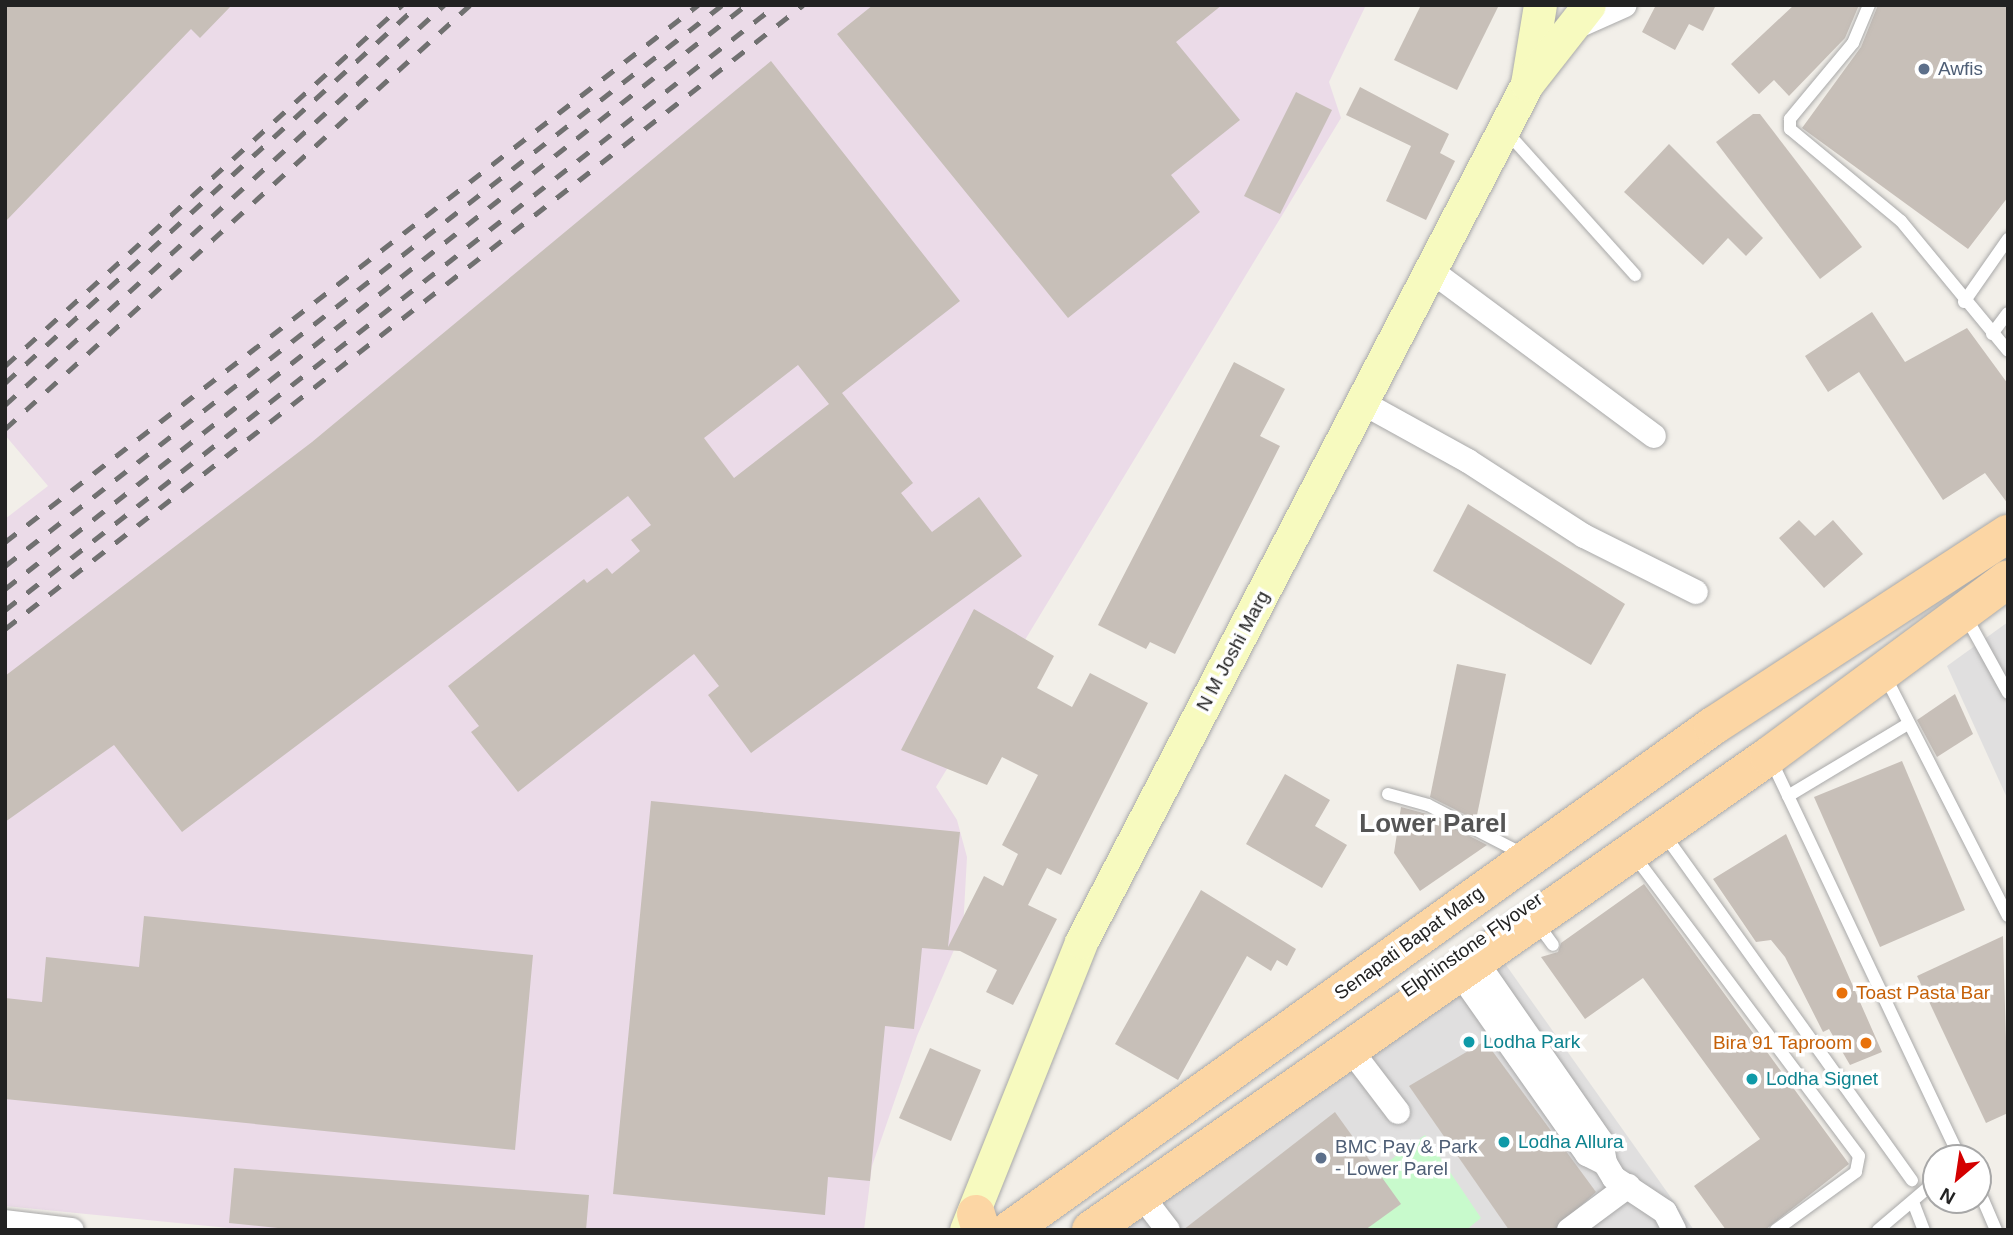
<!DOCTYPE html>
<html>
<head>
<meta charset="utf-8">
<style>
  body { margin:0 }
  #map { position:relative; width:2013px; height:1235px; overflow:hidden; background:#f2efe9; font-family:Helvetica,sans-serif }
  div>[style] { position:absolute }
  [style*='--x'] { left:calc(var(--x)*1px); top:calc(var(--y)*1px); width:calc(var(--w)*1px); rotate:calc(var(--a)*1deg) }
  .residential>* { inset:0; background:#e0dfdf }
  .industrial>* { inset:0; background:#ebdbe8 }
  .park>* { inset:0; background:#c8facc }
  .building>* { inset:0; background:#c7bfb8 }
  .roads { filter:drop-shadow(0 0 2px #a9a9a9) drop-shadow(0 0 2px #a9a9a9) }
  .service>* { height:12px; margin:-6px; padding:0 6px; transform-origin:6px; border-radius:6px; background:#fff }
  .minor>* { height:24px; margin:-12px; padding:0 12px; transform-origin:12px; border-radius:12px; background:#fff }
  .secondary>* { height:33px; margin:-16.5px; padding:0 16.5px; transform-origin:16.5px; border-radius:16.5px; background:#f7fabf }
  .primary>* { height:38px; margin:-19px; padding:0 19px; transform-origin:19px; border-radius:19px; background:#fcd6a4 }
  .rail>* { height:5px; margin-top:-2.5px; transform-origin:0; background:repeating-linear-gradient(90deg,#707070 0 14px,transparent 0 28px) }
  .dots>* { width:19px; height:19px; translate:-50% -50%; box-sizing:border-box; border:4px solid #fff; border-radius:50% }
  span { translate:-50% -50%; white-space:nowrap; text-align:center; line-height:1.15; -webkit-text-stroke:7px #fff; paint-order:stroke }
  .service-label { font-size:19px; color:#4e5e75 }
  .left { translate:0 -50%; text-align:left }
  .street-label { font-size:19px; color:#222 }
  .food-label { font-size:19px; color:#c56008 }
  .right { translate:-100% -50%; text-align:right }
  .culture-label { font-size:19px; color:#0d838f }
  .district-label { font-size:26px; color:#555; font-weight:700 }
  .frame { position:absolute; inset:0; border:7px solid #222; pointer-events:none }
  .north { position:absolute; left:1922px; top:1144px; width:70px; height:70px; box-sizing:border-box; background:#fff; border:2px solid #a7a7a7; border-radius:50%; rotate:209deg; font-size:19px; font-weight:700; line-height:28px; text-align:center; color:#222 }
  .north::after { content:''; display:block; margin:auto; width:24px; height:32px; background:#d40000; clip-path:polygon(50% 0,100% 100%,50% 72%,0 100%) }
</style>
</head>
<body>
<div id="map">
  <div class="residential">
    <div style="clip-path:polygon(2008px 622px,2008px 800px,1947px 666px)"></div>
    <div style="clip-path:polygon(1501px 958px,1694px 1230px,1097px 1230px)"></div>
  </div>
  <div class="industrial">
    <div style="clip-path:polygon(5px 5px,1366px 5px,1329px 82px,1341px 118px,936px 787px,957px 820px,967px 857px,963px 929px,917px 1036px,872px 1166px,864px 1230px,249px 1230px,5px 1206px,5px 519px,48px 486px,5px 435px)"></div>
  </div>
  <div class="park">
    <div style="clip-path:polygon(1425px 1135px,1481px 1218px,1466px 1230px,1294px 1230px)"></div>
  </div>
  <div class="building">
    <div style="clip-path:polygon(5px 5px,232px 5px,200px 38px,191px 29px,5px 222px)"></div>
    <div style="clip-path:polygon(873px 5px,1222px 5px,1176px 42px,1240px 120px,1171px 175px,1200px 212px,1068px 318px,837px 34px)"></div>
    <div style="clip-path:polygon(1421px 5px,1499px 5px,1457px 90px,1394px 60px)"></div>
    <div style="clip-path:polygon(1656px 5px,1716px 5px,1703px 31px,1689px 24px,1675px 50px,1642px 32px)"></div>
    <div style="clip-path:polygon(1794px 5px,1859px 5px,1845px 38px,1789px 96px,1774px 80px,1759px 94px,1731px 64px)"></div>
    <div style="clip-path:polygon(1878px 5px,2008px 5px,2008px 197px,1968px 249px,1802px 128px,1861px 47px)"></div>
    <div style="clip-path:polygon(evenodd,771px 61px,960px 301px,842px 393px,913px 483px,901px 493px,932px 532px,979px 497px,1022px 556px,751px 753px,708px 695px,719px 686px,694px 654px,518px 792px,471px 732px,479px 726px,448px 686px,584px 579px,587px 583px,607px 568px,612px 574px,640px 551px,631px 540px,651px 525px,628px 496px,182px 832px,114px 745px,5px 822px,5px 676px,312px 442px,771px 61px,798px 365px,829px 404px,734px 478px,704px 438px,798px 365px)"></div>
    <div style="clip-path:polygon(1360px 87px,1449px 134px,1440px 153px,1455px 161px,1426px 220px,1386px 201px,1411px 146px,1346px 115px)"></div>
    <div style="clip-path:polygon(1296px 92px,1332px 110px,1280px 214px,1244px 196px)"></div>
    <div style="clip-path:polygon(1753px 114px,1760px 114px,1862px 247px,1820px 279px,1716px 142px)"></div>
    <div style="clip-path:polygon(1669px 144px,1763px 238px,1746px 256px,1728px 238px,1703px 265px,1624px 192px)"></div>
    <div style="clip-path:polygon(1872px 312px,1905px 362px,1967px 328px,2008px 384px,2008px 504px,1985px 473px,1943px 500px,1859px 372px,1828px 392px,1805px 356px)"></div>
    <div style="clip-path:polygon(1234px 362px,1285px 389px,1260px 436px,1280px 446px,1175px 654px,1150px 642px,1146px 649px,1098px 625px)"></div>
    <div style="clip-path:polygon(1468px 504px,1625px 604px,1591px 665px,1433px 571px)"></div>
    <div style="clip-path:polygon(1799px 520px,1815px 536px,1833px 520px,1863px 554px,1824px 588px,1779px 538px)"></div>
    <div style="clip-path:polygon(974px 609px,1054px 656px,1037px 688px,1072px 707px,1090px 673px,1148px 703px,1061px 875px,1047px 868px,1028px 905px,1057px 919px,1013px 1005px,986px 992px,997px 970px,960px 951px,922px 948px,914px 1029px,885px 1026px,870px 1181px,828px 1177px,825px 1215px,613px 1194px,651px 801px,960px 832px,948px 947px,984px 876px,1003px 886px,1018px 854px,1002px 845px,1038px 775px,1002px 757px,987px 785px,901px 750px)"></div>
    <div style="clip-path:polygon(1457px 664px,1506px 674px,1476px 820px,1430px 797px)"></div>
    <div style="clip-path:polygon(1955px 694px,1973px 734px,1937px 757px,1917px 720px)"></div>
    <div style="clip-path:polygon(1902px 761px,1965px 910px,1880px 947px,1814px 797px)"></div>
    <div style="clip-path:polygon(1285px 774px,1330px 800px,1315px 826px,1347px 845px,1322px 888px,1246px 844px)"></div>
    <div style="clip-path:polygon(1401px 807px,1427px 814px,1487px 845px,1420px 891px,1394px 853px)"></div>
    <div style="clip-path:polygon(1786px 834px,1882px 1052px,1850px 1065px,1829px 1029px,1823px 1032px,1785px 957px,1771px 940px,1756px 942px,1713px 879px)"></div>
    <div style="clip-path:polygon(1644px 884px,1849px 1164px,1765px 1230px,1726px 1230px,1694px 1186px,1760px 1139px,1643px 978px,1585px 1019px,1541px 957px,1558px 952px,1561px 943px)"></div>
    <div style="clip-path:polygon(1201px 890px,1296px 949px,1287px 966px,1277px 960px,1271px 971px,1247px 956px,1178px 1080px,1115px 1044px)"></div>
    <div style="clip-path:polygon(144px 916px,533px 955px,515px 1150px,5px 1099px,5px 998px,42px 1002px,46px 957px,139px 967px)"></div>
    <div style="clip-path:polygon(2003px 936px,2008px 1113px,1986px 1123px,1917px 976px)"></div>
    <div style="clip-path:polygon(1485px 1041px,1596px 1192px,1554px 1230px,1509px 1230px,1409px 1086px)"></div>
    <div style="clip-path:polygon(930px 1048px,981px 1070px,951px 1141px,899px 1118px)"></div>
    <div style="clip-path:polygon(1335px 1112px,1401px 1204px,1365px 1230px,1183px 1230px)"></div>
    <div style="clip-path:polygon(234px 1168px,589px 1195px,586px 1230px,297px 1230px,229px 1223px)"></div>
  </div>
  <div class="roads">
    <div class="service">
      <div style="--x:1869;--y:5;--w:41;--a:112.8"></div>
      <div style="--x:1853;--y:43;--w:99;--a:129.7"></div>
      <div style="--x:1790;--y:119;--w:10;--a:90"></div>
      <div style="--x:1790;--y:129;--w:144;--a:39.7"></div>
      <div style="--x:1901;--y:221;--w:168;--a:50.5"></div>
      <div style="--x:1505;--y:130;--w:195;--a:48.1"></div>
      <div style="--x:1964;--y:302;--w:77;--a:-55.1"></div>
      <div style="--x:1992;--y:334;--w:26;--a:-53"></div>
      <div style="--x:1965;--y:615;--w:89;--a:61.1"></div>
      <div style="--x:1884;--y:674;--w:272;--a:62.9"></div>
      <div style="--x:1771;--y:760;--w:441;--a:64.6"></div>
      <div style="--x:1388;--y:794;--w:41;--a:15.4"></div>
      <div style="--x:1428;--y:805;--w:109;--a:27.3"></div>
      <div style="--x:1788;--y:796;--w:140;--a:-31"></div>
      <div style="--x:1664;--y:834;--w:426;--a:54.4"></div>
      <div style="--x:1633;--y:854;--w:377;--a:53.2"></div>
      <div style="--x:1859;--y:1156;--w:16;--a:101"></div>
      <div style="--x:1856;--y:1172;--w:99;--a:144.1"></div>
      <div style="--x:1537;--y:923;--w:27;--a:54"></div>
      <div style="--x:1978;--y:1188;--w:46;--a:66.8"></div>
      <div style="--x:1913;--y:1202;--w:30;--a:69"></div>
      <div style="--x:1878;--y:1230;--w:76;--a:-40.2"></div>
    </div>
    <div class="minor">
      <div style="--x:1578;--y:26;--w:51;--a:-24.1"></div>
      <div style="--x:1433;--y:272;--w:275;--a:36.6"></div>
      <div style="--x:1363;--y:403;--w:120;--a:28.9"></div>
      <div style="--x:1468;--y:461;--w:138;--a:32.9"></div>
      <div style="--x:1584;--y:536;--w:125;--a:26.6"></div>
      <div style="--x:1459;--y:972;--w:223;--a:54.9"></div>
      <div style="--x:1587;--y:1154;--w:20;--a:27"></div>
      <div style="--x:1605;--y:1163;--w:22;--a:-100"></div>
      <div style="--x:1601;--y:1141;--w:219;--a:-124.8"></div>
      <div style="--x:1350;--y:1049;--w:79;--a:52.7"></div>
      <div style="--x:1605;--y:1163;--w:17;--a:59"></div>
      <div style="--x:1614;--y:1178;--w:61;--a:33.7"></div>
      <div style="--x:1665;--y:1212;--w:20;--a:63"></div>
      <div style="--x:1141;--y:1195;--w:44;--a:52.4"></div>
      <div style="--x:5;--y:1222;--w:67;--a:6.8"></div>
      <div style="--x:1569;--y:1230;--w:74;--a:-36.7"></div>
    </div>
    <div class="secondary">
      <div style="--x:1527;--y:84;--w:80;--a:-80.7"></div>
      <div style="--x:966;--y:1230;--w:310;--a:-68.2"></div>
      <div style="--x:1081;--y:942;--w:967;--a:-62.53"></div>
      <div style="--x:1527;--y:84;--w:100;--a:-51.9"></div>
    </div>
    <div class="primary">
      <div style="--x:976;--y:1214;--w:17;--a:73"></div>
      <div style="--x:1010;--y:1230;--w:865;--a:-35.64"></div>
      <div style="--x:1713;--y:726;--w:352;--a:-33.1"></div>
      <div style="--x:1091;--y:1230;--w:827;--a:-34.96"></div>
      <div style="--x:1769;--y:756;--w:297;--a:-36.5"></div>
    </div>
  </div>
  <div class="rail">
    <div style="--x:5;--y:366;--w:537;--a:-42.28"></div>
    <div style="--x:5;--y:383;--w:560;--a:-42.47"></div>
    <div style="--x:5;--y:405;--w:594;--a:-42.34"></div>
    <div style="--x:5;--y:429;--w:629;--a:-42.36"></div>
    <div style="--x:5;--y:542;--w:877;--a:-37.77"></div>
    <div style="--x:5;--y:566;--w:910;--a:-38.04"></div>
    <div style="--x:5;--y:589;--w:943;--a:-38.24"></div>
    <div style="--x:5;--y:610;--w:980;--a:-38.12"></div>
    <div style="--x:5;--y:629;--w:1013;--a:-38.02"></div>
  </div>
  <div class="dots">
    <div style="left:1924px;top:69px;background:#5c6f8a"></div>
    <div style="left:1842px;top:993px;background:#e8710a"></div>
    <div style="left:1469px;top:1042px;background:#0f9aa8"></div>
    <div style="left:1866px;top:1043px;background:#e8710a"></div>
    <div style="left:1752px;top:1079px;background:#0f9aa8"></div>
    <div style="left:1504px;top:1142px;background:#0f9aa8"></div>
    <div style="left:1321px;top:1158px;background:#5c6f8a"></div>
  </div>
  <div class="service-label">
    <span class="left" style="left:1938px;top:69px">Awfis</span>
    <span class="left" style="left:1335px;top:1158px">BMC Pay &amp; Park<br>- Lower Parel</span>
  </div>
  <div class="street-label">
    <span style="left:1233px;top:651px;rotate:-62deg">N M Joshi Marg</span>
    <span style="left:1409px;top:943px;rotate:-36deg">Senapati Bapat Marg</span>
    <span style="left:1472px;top:945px;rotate:-35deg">Elphinstone Flyover</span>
  </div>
  <div class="food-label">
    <span class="left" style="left:1856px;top:993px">Toast Pasta Bar</span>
    <span class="right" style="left:1852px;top:1043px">Bira 91 Taproom</span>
  </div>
  <div class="culture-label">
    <span class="left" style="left:1483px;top:1042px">Lodha Park</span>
    <span class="left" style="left:1766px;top:1079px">Lodha Signet</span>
    <span class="left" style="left:1518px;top:1142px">Lodha Allura</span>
  </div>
  <div class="district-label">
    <span style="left:1433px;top:824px">Lower Parel</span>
  </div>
  <div class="frame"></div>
  <div class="north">N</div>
</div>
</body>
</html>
